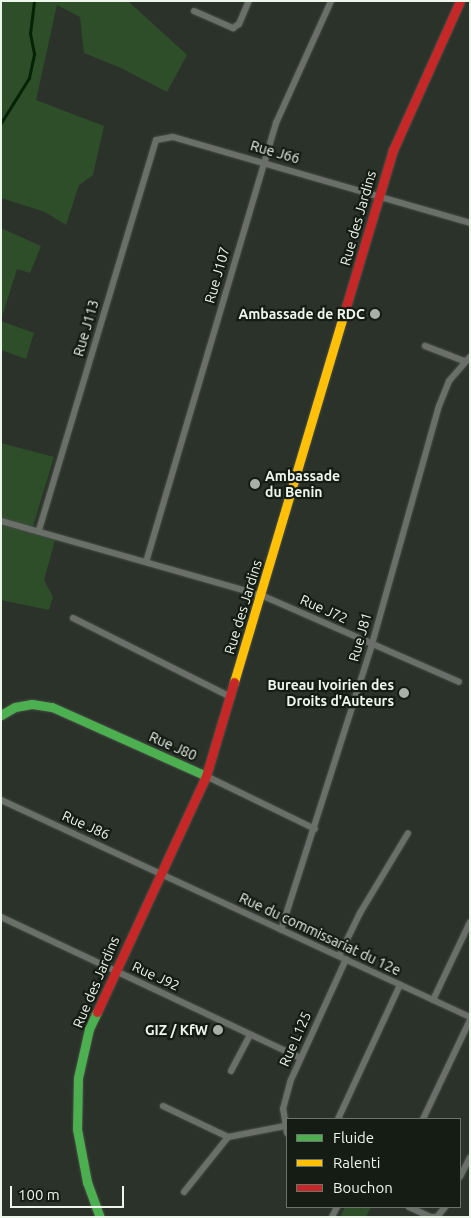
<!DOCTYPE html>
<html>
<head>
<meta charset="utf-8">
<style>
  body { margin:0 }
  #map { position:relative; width:471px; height:1218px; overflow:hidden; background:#2b322a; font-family:Ubuntu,sans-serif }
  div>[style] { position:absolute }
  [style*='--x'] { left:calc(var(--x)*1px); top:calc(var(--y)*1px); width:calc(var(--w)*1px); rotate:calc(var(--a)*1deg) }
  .green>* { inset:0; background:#2e4e2a }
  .stream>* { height:2.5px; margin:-1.25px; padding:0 1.25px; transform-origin:1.25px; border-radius:1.25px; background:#042504 }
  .roads { filter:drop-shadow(0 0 1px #474e46) drop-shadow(0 0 1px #474e46) }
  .street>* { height:6px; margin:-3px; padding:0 3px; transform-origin:3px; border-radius:3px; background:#6a7069 }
  .fast>* { height:9px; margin:-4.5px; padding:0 4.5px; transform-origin:4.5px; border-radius:4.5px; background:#4caf50 }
  .slow>* { height:9px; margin:-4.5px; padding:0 4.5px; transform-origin:4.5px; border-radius:4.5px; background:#ffc107 }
  .jam>* { height:9px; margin:-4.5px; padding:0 4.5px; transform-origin:4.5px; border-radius:4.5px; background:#c62828 }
  .dots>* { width:14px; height:14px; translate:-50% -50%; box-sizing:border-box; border:2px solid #151c14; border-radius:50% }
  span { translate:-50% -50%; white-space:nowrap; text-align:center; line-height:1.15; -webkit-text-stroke:4.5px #151c14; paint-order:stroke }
  .street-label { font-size:14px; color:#edf6eb }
  .poi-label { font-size:14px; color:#edf6eb; font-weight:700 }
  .right { translate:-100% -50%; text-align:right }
  .left { translate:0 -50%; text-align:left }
  .frame { position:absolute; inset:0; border:2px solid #edf6eb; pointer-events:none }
  .legend { position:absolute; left:286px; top:1118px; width:175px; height:90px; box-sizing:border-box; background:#151c14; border:1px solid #6b736a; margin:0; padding:6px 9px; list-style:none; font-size:15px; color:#edf6eb }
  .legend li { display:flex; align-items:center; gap:10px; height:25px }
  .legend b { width:25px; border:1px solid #6b736a }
  .scale { position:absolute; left:10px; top:1186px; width:114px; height:22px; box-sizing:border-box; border:2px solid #edf6eb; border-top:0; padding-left:6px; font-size:15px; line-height:18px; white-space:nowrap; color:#edf6eb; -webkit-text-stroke:4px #151c14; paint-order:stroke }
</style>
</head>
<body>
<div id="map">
  <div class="green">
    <div style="clip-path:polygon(1px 1px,128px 1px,187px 55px,167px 92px,121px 68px,84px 53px,80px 17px,57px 5px,36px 100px,104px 126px,93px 175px,79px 185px,66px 225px,45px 212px,1px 198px)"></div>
    <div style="clip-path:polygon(1px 228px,41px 246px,30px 273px,17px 269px,1px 320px)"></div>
    <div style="clip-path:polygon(1px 321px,34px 333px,26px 359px,1px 350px)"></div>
    <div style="clip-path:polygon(1px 443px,54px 457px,31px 533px,55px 540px,44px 580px,53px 597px,49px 610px,1px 600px)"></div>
    <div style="clip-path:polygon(345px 1207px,371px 1207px,366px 1217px,340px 1217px)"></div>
  </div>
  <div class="stream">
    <div style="--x:1;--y:123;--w:53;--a:-58.1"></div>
    <div style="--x:29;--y:78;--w:25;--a:-78"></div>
    <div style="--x:34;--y:54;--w:20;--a:-101"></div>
    <div style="--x:30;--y:34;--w:33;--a:-83"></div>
  </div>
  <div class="roads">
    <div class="street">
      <div style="--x:194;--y:11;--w:43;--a:23.6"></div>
      <div style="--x:233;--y:28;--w:7;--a:-34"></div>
      <div style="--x:239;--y:24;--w:25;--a:-67"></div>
      <div style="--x:425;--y:346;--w:42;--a:21"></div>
      <div style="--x:1;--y:521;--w:270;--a:15.9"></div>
      <div style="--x:261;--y:595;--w:216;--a:23.7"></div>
      <div style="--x:39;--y:530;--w:407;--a:-73.3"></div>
      <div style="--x:156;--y:140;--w:17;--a:-10"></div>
      <div style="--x:173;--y:137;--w:309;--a:16.1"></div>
      <div style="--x:146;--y:562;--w:458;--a:-73.5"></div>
      <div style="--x:276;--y:123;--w:134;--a:-65.7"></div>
      <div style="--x:73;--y:618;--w:177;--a:26.6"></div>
      <div style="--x:206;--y:776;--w:121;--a:25.9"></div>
      <div style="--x:1;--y:800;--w:517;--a:24.83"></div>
      <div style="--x:1;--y:917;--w:331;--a:25.2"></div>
      <div style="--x:281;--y:930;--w:300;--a:-72.3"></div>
      <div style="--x:372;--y:644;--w:247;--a:-74.3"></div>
      <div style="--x:439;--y:406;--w:27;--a:-68"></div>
      <div style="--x:449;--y:381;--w:32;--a:-49"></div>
      <div style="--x:339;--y:956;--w:48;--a:-64"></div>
      <div style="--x:360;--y:913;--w:93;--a:-59"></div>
      <div style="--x:433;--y:1000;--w:86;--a:-64.6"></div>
      <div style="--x:231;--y:1071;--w:41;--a:-62.2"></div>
      <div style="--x:163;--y:1106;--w:72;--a:25.5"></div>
      <div style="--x:228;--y:1137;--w:58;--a:-10.9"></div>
      <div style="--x:338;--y:1119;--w:148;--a:-65.2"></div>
      <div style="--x:423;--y:1119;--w:110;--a:-64.6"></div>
      <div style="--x:287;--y:1133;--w:24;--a:-99"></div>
      <div style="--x:283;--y:1109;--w:28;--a:-75"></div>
      <div style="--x:290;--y:1082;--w:135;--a:-65.5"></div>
      <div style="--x:460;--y:1177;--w:22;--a:-63"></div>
      <div style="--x:184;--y:1192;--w:70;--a:-51.3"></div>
      <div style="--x:409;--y:1207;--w:23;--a:25"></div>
      <div style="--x:332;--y:1217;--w:11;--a:-63"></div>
      <div style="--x:430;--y:1217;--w:7;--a:0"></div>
      <div style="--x:437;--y:1217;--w:13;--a:-51"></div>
    </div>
    <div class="fast">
      <div style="--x:1;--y:715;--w:16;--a:-30"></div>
      <div style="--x:15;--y:707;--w:17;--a:-10"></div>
      <div style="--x:32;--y:704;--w:20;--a:9"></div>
      <div style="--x:52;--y:707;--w:169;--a:24.1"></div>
      <div style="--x:97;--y:1012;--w:19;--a:115"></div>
      <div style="--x:89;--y:1029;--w:50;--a:102.7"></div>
      <div style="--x:78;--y:1078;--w:51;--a:91.1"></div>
      <div style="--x:77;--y:1129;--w:54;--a:79.3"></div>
      <div style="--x:87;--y:1182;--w:37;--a:70"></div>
    </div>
    <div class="slow">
      <div style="--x:234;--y:682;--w:388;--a:-73.4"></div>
    </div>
    <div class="jam">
      <div style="--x:345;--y:310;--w:167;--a:-73.3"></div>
      <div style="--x:393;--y:150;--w:163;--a:-65.8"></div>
      <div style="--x:97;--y:1012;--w:260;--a:-65.2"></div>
      <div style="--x:206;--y:776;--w:98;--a:-73.4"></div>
    </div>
  </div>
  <div class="dots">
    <div style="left:375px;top:314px;background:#a9b1a7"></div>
    <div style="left:255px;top:484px;background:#a9b1a7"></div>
    <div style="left:404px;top:693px;background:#a9b1a7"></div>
    <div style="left:218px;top:1030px;background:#a9b1a7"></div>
  </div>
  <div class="street-label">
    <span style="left:275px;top:152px;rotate:16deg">Rue J66</span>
    <span style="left:358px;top:218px;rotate:-74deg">Rue des Jardins</span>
    <span style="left:217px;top:275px;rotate:-74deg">Rue J107</span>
    <span style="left:86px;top:328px;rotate:-74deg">Rue J113</span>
    <span style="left:243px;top:607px;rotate:-73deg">Rue des Jardins</span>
    <span style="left:324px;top:609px;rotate:24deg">Rue J72</span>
    <span style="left:360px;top:637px;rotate:-74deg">Rue J81</span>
    <span style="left:173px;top:746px;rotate:24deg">Rue J80</span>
    <span style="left:86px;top:825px;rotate:24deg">Rue J86</span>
    <span style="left:320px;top:934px;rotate:25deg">Rue du commissariat du 12e</span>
    <span style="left:156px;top:976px;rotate:25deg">Rue J92</span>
    <span style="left:96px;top:982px;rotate:-67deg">Rue des Jardins</span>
    <span style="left:295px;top:1039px;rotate:-66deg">Rue L125</span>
  </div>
  <div class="poi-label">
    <span class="right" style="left:365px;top:314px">Ambassade de RDC</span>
    <span class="left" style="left:265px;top:484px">Ambassade<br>du Benin</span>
    <span class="right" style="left:394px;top:693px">Bureau Ivoirien des<br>Droits d'Auteurs</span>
    <span class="right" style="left:208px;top:1030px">GIZ / KfW</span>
  </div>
  <div class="frame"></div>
  <ul class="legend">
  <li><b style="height:6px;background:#4caf50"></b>Fluide</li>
  <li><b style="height:6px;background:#ffc107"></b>Ralenti</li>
  <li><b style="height:6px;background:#c62828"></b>Bouchon</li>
  </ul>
  <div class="scale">100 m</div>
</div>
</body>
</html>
